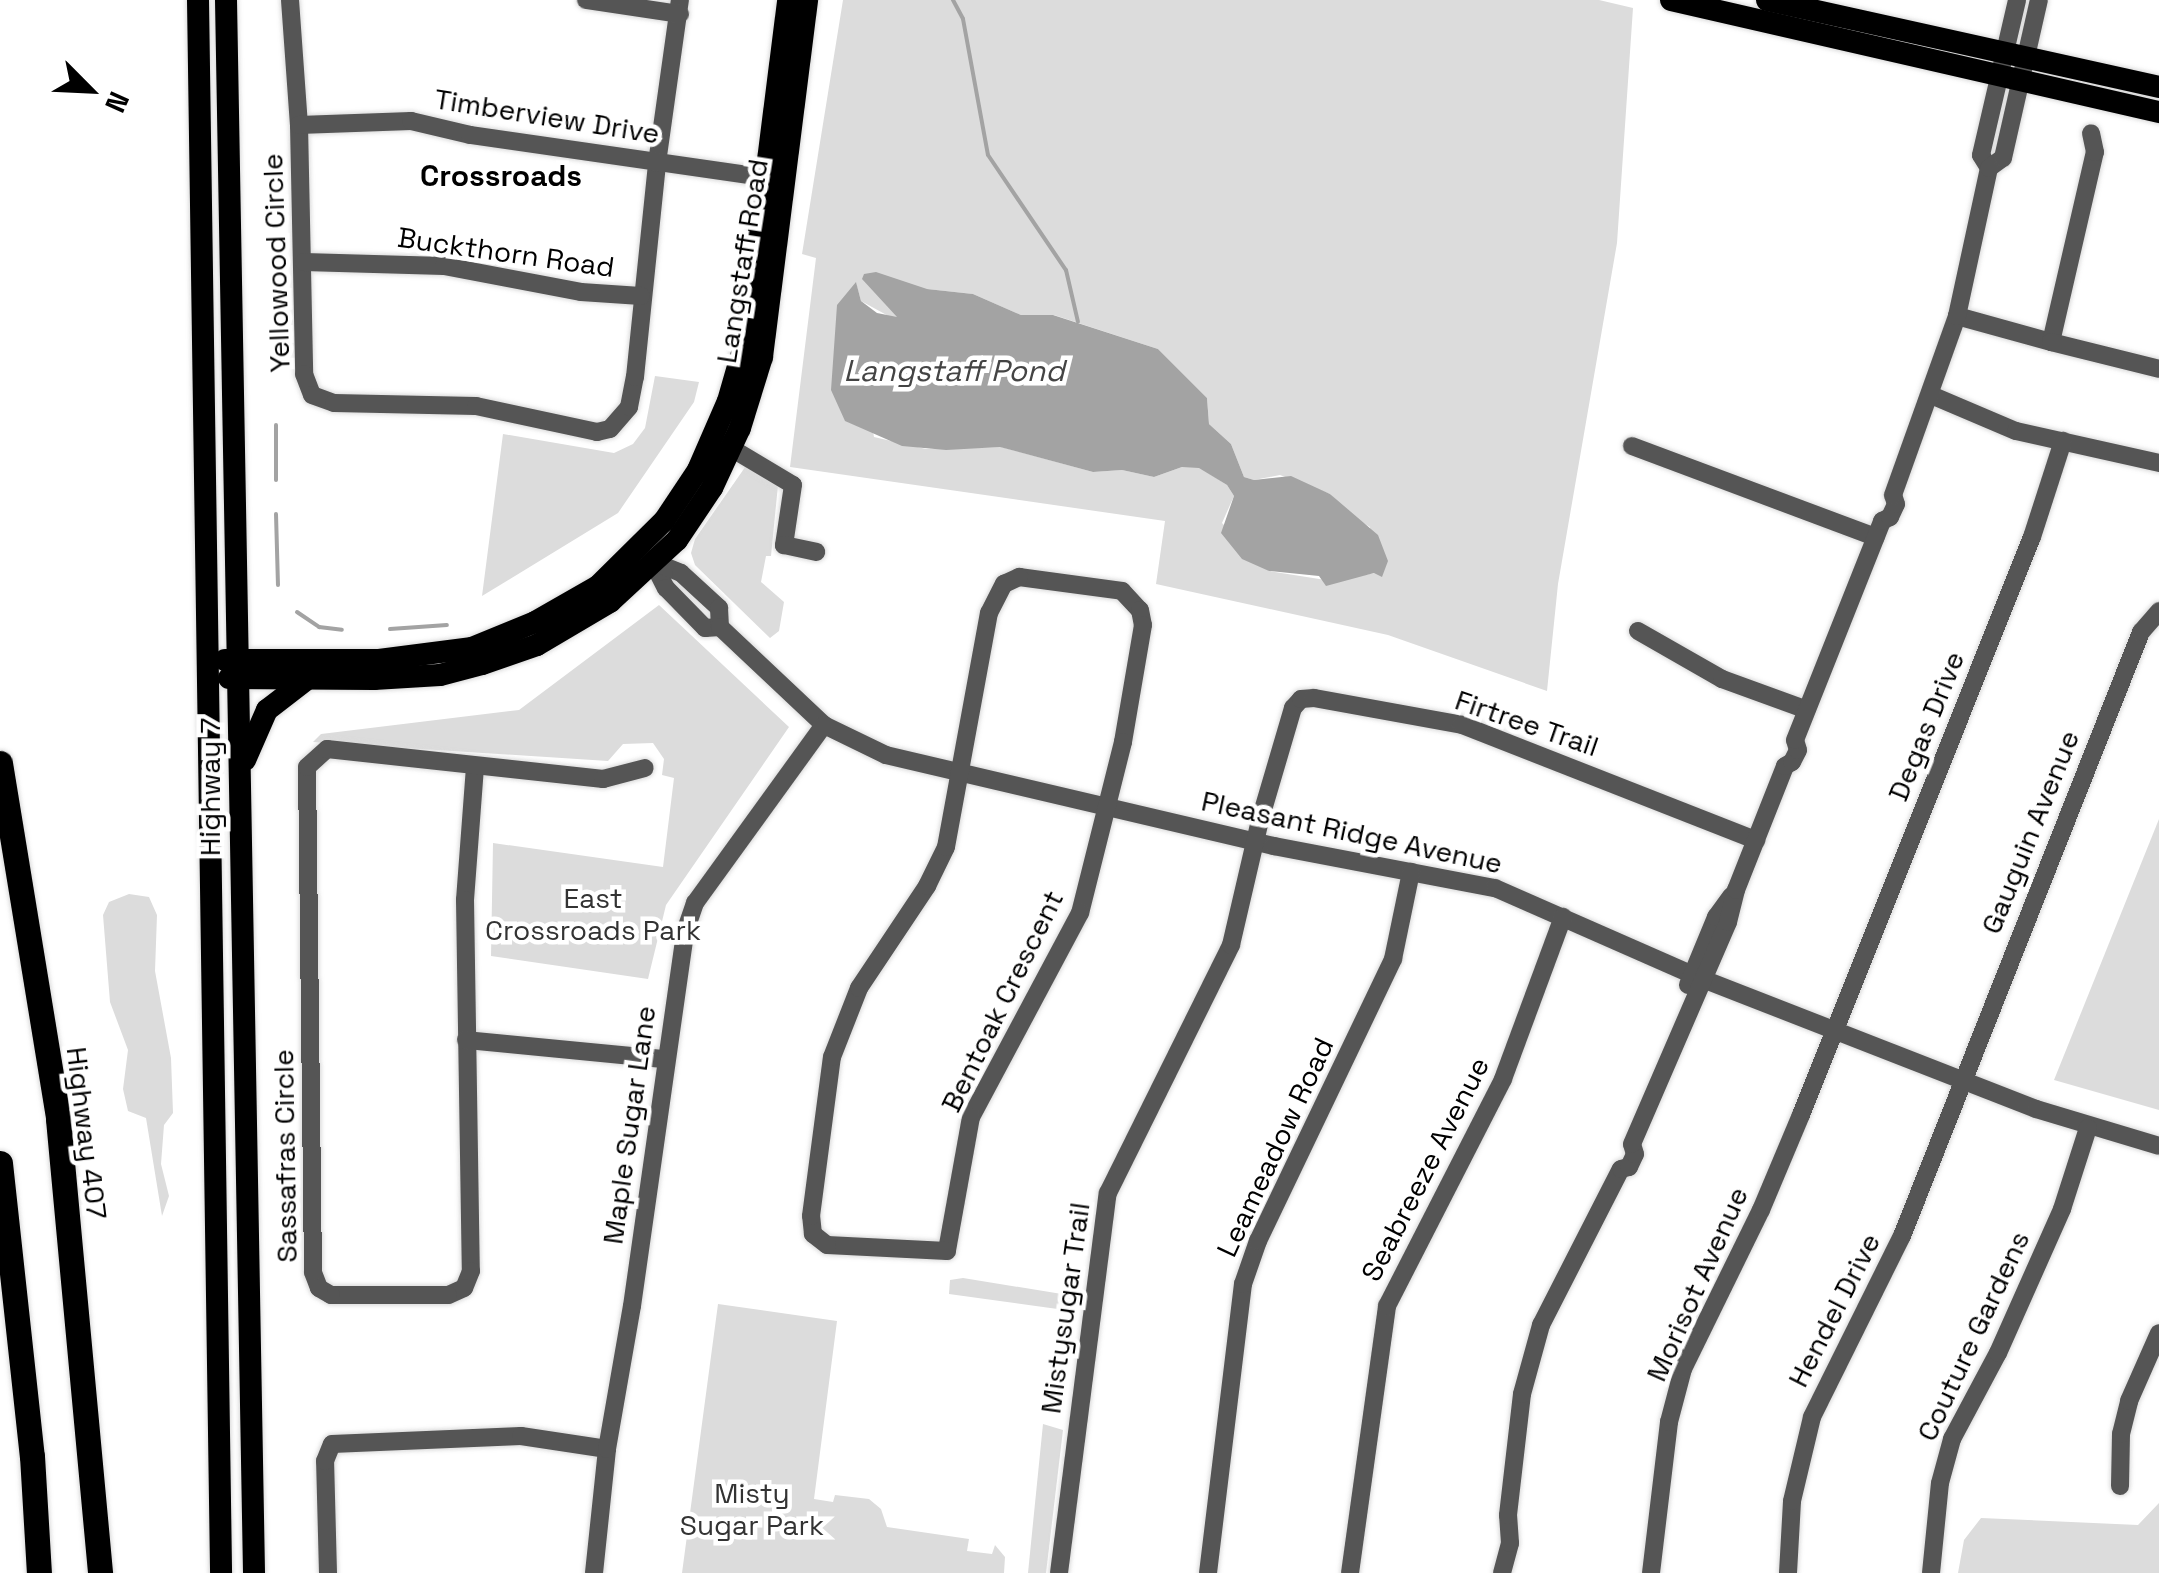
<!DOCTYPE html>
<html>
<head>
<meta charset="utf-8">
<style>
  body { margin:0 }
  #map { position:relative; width:2159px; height:1573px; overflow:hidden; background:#fff; font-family:"Space Grotesk",sans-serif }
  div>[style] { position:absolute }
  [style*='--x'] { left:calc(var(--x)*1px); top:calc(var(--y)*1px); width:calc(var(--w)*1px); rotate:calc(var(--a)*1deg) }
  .green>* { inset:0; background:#dcdcdc }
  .water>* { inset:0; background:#a3a3a3 }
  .stream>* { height:4px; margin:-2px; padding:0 2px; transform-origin:2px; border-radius:2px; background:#a3a3a3 }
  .roads { filter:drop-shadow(0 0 2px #dbdbdb) drop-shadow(0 0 2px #dbdbdb) }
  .minor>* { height:18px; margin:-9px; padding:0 9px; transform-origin:9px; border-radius:9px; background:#555 }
  .major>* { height:22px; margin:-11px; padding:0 11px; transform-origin:11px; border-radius:11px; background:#000 }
  .highway>* { height:25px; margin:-12.5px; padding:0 12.5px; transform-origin:12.5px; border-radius:12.5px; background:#000 }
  span { translate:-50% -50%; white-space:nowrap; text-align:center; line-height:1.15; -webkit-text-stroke:9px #fff; paint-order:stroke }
  .street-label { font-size:28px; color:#000 }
  .park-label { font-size:28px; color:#333 }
  .neighbourhood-label { font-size:30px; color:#000; font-weight:700 }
  .water-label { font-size:30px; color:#444; font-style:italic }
  .north { position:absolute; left:40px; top:40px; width:100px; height:100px; -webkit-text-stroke:8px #fff; paint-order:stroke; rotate:114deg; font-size:28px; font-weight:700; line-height:40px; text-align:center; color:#000 }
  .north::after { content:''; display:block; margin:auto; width:35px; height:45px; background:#000; clip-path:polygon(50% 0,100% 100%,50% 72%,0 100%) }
</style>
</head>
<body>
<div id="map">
  <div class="green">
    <div style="clip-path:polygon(evenodd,843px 0,1599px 0,1633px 8px,1617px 243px,1558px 584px,1547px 691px,1388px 635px,1156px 584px,1165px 521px,790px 467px,816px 258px,802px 254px,843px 0,856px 283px,861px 301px,894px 319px,898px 317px,890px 308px,927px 289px,973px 294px,1021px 315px,1054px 315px,1158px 349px,1207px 398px,1209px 424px,1231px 444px,1244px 477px,1254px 480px,1280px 475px,1330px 494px,1353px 517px,1370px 527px,1375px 573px,1332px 581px,1269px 571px,1222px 523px,1234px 496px,1227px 485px,1199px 467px,1182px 467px,1154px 477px,1122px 470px,1093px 472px,1001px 447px,926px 449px,874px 437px,849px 293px,856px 283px)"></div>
    <div style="clip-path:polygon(655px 376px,699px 382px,694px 402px,618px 513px,482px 596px,503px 434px,614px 453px,633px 444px,645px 428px)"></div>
    <div style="clip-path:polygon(748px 463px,778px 485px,771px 556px,766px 556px,761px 582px,784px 602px,779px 631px,770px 638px,695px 565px,691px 553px,695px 539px)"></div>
    <div style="clip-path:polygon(659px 605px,789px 727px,666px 905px,648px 979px,491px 956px,493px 843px,663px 867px,674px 778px,662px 775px,664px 759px,653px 743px,623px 744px,608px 761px,313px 742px,321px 734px,519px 710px)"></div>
    <div style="clip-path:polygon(2159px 819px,2159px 1110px,2054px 1080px)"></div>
    <div style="clip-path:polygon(129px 894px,149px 897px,157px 915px,155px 971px,171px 1058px,173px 1113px,164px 1125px,161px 1164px,169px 1196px,162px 1216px,146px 1118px,128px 1111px,123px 1089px,128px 1050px,110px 1002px,103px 915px,109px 902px)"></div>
    <div style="clip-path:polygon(963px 1278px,1074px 1296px,1072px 1311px,949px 1294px,950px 1280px)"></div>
    <div style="clip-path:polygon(718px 1304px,837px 1321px,814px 1499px,833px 1502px,835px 1495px,869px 1499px,881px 1509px,887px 1527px,969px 1539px,967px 1551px,992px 1554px,995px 1545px,1005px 1557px,1004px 1573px,682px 1573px)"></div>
    <div style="clip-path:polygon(1043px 1424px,1063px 1430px,1046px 1573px,1028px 1573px)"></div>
    <div style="clip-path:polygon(2159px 1503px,2159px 1573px,1958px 1573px,1964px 1540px,1981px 1518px,2138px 1525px)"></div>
  </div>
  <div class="water">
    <div style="clip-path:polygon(876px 272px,927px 289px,973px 294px,1021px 315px,1053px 315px,1158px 349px,1207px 398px,1209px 424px,1231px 444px,1244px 477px,1254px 480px,1291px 476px,1330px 494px,1378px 535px,1388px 561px,1382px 577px,1374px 573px,1326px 586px,1319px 576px,1269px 571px,1242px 559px,1221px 533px,1234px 496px,1227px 485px,1199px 468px,1182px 467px,1154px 477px,1122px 470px,1093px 472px,1000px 447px,946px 450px,902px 446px,845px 421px,831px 390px,837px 305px,856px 282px,861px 301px,877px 313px,897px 317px,862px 279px,864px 274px)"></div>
  </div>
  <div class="stream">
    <div style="--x:953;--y:0;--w:21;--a:62"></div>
    <div style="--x:963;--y:19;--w:138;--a:79.6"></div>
    <div style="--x:988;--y:155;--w:139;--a:55.9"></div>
    <div style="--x:1066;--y:270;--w:53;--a:77"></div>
    <div style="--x:276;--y:425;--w:55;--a:90"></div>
    <div style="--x:276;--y:514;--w:71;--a:88.4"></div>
    <div style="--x:297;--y:612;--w:27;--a:34"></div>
    <div style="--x:319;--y:627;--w:23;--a:7"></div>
    <div style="--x:390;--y:629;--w:57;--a:-4"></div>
  </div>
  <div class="roads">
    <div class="minor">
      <div style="--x:290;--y:0;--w:125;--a:85.9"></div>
      <div style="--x:299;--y:125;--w:249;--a:88.8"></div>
      <div style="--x:304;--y:374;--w:22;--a:69"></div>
      <div style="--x:312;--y:395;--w:23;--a:20"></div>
      <div style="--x:334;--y:403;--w:142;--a:1.2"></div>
      <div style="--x:476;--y:406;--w:124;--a:12.1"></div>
      <div style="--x:597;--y:432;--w:13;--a:-13"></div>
      <div style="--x:610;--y:429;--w:29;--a:-49"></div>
      <div style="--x:629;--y:407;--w:31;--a:-79"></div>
      <div style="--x:635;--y:377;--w:215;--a:-84.1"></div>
      <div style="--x:657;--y:163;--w:165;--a:-82"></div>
      <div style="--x:586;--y:0;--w:95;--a:8.5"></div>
      <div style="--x:299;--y:125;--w:112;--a:-2"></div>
      <div style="--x:411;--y:121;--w:61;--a:13.3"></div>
      <div style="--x:470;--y:135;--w:308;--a:8.2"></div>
      <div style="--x:1989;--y:168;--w:15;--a:-122"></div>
      <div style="--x:1981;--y:155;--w:159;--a:-76.9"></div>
      <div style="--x:304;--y:262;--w:140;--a:1.6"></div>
      <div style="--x:444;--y:266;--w:139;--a:10.7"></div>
      <div style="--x:581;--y:292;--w:60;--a:3.8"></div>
      <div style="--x:1957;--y:316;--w:98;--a:15.5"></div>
      <div style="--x:2051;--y:342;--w:195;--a:-77"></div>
      <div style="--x:2095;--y:152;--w:19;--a:-102"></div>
      <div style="--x:2051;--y:342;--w:111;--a:14"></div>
      <div style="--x:1931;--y:395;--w:92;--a:23"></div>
      <div style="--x:2016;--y:431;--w:147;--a:12.6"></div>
      <div style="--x:1632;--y:446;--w:260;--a:20.5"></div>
      <div style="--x:731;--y:448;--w:72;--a:30.8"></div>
      <div style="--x:793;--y:485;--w:61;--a:98.5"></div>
      <div style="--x:784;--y:545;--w:33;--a:12"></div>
      <div style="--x:651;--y:559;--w:33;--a:63"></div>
      <div style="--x:666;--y:588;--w:56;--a:45.7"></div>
      <div style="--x:705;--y:628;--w:15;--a:-4"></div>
      <div style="--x:654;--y:562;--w:29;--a:22"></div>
      <div style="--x:681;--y:573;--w:52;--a:42.6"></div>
      <div style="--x:719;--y:608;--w:19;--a:87"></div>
      <div style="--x:720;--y:627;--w:143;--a:43.3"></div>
      <div style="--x:824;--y:725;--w:69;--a:25.8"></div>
      <div style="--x:886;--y:755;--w:399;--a:13.2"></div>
      <div style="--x:1274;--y:846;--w:225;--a:10.8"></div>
      <div style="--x:1495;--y:888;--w:229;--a:23.7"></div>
      <div style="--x:1705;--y:980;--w:355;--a:21.3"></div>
      <div style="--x:2036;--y:1109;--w:128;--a:16.7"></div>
      <div style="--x:1019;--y:577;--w:104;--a:7.7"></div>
      <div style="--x:1122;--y:591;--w:26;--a:47"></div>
      <div style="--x:1140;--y:610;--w:15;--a:79"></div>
      <div style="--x:1143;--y:625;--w:119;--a:99.7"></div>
      <div style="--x:1123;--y:742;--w:176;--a:104.1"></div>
      <div style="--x:1080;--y:913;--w:231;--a:118.1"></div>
      <div style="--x:971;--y:1117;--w:136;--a:100.2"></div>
      <div style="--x:947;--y:1251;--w:120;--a:-177.1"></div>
      <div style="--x:827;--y:1245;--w:18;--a:-142"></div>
      <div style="--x:813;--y:1234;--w:18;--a:-96"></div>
      <div style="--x:811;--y:1216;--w:160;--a:-82.5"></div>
      <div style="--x:832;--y:1057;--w:74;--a:-68.6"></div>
      <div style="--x:859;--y:988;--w:123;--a:-56.3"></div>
      <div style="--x:927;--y:886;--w:43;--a:-64"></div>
      <div style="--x:946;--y:847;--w:238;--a:-79.6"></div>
      <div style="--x:989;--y:613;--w:33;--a:-63"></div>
      <div style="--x:1004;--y:584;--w:17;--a:-25"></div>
      <div style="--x:1638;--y:631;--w:97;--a:29.7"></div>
      <div style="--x:1722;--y:679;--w:90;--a:20"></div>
      <div style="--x:475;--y:767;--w:133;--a:94.3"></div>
      <div style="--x:465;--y:900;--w:371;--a:89.1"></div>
      <div style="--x:471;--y:1271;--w:18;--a:112"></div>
      <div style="--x:464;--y:1288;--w:17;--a:156"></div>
      <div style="--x:448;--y:1295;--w:117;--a:180"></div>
      <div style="--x:331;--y:1295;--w:14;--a:-150"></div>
      <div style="--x:319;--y:1288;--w:17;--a:-111"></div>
      <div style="--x:313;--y:1272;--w:505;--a:-90.68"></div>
      <div style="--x:307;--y:767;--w:27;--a:-42"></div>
      <div style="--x:327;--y:749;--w:278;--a:6.2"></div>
      <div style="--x:603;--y:779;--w:43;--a:-14.7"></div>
      <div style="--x:1688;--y:985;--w:74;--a:-67.6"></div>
      <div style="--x:1716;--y:917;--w:26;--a:-54"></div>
      <div style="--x:466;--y:1040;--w:199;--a:5.5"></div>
      <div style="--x:2120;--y:1486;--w:52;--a:-88.9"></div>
      <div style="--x:2121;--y:1434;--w:34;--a:-76"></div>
      <div style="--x:2129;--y:1401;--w:74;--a:-66.2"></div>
      <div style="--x:328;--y:1573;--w:112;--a:-91.5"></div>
      <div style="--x:325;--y:1461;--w:18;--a:-68"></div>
      <div style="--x:332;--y:1444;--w:189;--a:-2.4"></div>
      <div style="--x:521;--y:1436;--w:87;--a:8.6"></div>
      <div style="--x:594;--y:1573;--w:125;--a:-84"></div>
      <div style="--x:607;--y:1449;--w:145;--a:-80.1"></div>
      <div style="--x:632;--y:1306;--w:378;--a:-81.9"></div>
      <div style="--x:685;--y:932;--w:31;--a:-71"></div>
      <div style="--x:695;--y:903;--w:220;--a:-54.1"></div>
      <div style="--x:1059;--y:1573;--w:383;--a:-82.7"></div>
      <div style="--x:1108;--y:1193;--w:277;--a:-63.6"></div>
      <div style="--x:1231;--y:945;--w:128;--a:-76.9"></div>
      <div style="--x:1260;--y:820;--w:117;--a:-73.6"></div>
      <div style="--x:1293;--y:708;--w:12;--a:-48"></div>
      <div style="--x:1301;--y:699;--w:13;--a:-4"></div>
      <div style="--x:1314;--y:698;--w:150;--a:10.3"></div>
      <div style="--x:1462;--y:725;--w:316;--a:21.4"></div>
      <div style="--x:1208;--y:1573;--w:291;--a:-83.1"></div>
      <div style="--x:1243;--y:1284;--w:46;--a:-70.8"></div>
      <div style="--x:1258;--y:1241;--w:313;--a:-64.4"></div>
      <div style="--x:1393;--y:959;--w:89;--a:-78.3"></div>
      <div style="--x:1350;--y:1573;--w:270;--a:-82.1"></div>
      <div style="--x:1387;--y:1306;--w:255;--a:-62.9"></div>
      <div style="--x:1503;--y:1079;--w:173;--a:-69.7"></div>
      <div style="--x:1502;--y:1573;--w:31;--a:-75"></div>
      <div style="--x:1510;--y:1543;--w:28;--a:-94"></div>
      <div style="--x:1508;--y:1515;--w:122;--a:-83.4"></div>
      <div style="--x:1522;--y:1394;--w:72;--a:-74.6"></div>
      <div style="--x:1541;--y:1325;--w:175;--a:-62.9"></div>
      <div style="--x:1621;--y:1169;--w:8;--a:-14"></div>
      <div style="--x:1629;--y:1167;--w:14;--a:-65"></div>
      <div style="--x:1635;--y:1154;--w:10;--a:-107"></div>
      <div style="--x:1632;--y:1144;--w:242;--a:-66.6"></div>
      <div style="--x:1728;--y:922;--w:33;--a:-76"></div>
      <div style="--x:1736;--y:890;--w:133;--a:-68.4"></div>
      <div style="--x:1785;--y:766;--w:8;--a:-30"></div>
      <div style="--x:1792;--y:762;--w:13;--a:-63"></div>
      <div style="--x:1798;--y:750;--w:10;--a:-107"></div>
      <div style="--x:1795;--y:740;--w:236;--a:-68.3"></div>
      <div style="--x:1882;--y:521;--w:9;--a:-27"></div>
      <div style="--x:1890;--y:517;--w:14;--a:-65"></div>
      <div style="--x:1896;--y:504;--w:9;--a:-108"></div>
      <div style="--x:1893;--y:495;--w:190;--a:-70.3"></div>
      <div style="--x:1957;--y:316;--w:151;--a:-77.8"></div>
      <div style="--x:1989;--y:168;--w:17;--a:-36"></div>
      <div style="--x:2003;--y:158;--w:162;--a:-77.2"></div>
      <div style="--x:1651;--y:1573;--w:152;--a:-83.2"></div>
      <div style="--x:1669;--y:1422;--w:55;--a:-75.2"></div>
      <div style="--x:1683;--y:1369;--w:177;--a:-63.9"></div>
      <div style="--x:1761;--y:1210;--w:103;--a:-67.2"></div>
      <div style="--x:1801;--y:1115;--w:622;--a:-68.22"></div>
      <div style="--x:2032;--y:537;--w:101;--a:-72.1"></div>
      <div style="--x:1788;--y:1573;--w:72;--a:-86.8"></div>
      <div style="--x:1792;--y:1501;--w:86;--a:-76.6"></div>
      <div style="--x:1812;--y:1417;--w:202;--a:-63.6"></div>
      <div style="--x:1902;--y:1236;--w:650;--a:-68.41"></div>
      <div style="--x:2141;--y:632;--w:28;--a:-49"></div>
      <div style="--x:1931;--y:1573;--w:90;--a:-84.3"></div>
      <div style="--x:1940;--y:1483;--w:46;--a:-74.7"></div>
      <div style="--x:1952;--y:1439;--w:98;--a:-61.9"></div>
      <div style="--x:1998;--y:1353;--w:158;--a:-66"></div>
      <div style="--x:2062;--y:1209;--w:85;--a:-72.2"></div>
    </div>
    <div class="major">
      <div style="--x:198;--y:0;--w:1573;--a:89.16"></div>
      <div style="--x:226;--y:0;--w:1573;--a:88.98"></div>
      <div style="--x:1671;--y:0;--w:501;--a:12.93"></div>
      <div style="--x:1767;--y:0;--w:402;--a:12.5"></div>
      <div style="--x:225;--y:660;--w:154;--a:0"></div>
      <div style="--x:379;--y:660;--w:94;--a:-7.4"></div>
      <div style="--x:472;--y:648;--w:68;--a:-22.4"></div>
      <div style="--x:535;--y:622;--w:73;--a:-29.7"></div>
      <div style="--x:598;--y:586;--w:93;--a:-44.6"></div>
      <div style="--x:664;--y:521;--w:61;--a:-56.3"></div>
      <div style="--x:698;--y:470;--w:75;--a:-66.5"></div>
      <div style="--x:728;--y:401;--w:61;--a:-73.9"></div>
      <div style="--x:745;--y:342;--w:345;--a:-82.8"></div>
      <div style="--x:229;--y:678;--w:145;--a:0.4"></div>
      <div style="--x:374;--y:679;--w:66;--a:-3.5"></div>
      <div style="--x:440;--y:675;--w:43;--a:-14.7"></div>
      <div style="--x:482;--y:664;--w:58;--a:-19.1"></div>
      <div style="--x:537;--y:645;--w:85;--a:-30.5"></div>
      <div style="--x:610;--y:602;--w:91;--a:-42.8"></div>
      <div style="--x:677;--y:540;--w:63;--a:-56.1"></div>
      <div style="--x:712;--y:488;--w:66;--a:-65"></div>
      <div style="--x:740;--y:428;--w:74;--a:-72.8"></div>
      <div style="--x:762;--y:357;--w:360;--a:-82.8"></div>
      <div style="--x:245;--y:760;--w:55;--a:-66.3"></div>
      <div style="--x:267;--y:710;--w:49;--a:-37.6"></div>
    </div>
    <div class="highway">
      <div style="--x:0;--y:763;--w:361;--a:80.7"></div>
      <div style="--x:58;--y:1119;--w:456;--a:84.7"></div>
      <div style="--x:0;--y:1163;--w:295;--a:83.8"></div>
      <div style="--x:32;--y:1456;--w:117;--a:86.6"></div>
    </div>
  </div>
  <div class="street-label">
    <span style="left:547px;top:116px;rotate:9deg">Timberview Drive</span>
    <span style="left:506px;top:252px;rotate:8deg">Buckthorn Road</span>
    <span style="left:742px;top:261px;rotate:-81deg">Langstaff Road</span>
    <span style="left:276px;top:263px;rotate:-92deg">Yellowood Circle</span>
    <span style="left:1527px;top:723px;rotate:19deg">Firtree Trail</span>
    <span style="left:1926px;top:726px;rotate:-68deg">Degas Drive</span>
    <span style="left:210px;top:787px;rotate:-90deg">Highway 7</span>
    <span style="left:1352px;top:832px;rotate:12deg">Pleasant Ridge Avenue</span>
    <span style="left:2030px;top:832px;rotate:-68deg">Gauguin Avenue</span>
    <span style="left:1002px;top:1001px;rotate:-64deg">Bentoak Crescent</span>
    <span style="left:629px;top:1125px;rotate:-82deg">Maple Sugar Lane</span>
    <span style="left:87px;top:1133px;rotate:83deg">Highway 407</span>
    <span style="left:1275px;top:1147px;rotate:-65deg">Leameadow Road</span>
    <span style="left:285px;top:1156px;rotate:-91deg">Sassafras Circle</span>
    <span style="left:1425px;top:1169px;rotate:-63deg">Seabreeze Avenue</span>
    <span style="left:1697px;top:1284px;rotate:-66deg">Morisot Avenue</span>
    <span style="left:1065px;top:1308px;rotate:-82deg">Mistysugar Trail</span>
    <span style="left:1834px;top:1310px;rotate:-63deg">Hendel Drive</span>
    <span style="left:1973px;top:1336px;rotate:-65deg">Couture Gardens</span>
  </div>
  <div class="park-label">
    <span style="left:593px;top:914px">East<br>Crossroads Park</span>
    <span style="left:752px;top:1509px">Misty<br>Sugar Park</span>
  </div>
  <div class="neighbourhood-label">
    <span style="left:501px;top:176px">Crossroads</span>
  </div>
  <div class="water-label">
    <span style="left:954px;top:371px">Langstaff Pond</span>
  </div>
  <div class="north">N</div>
</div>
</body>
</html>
